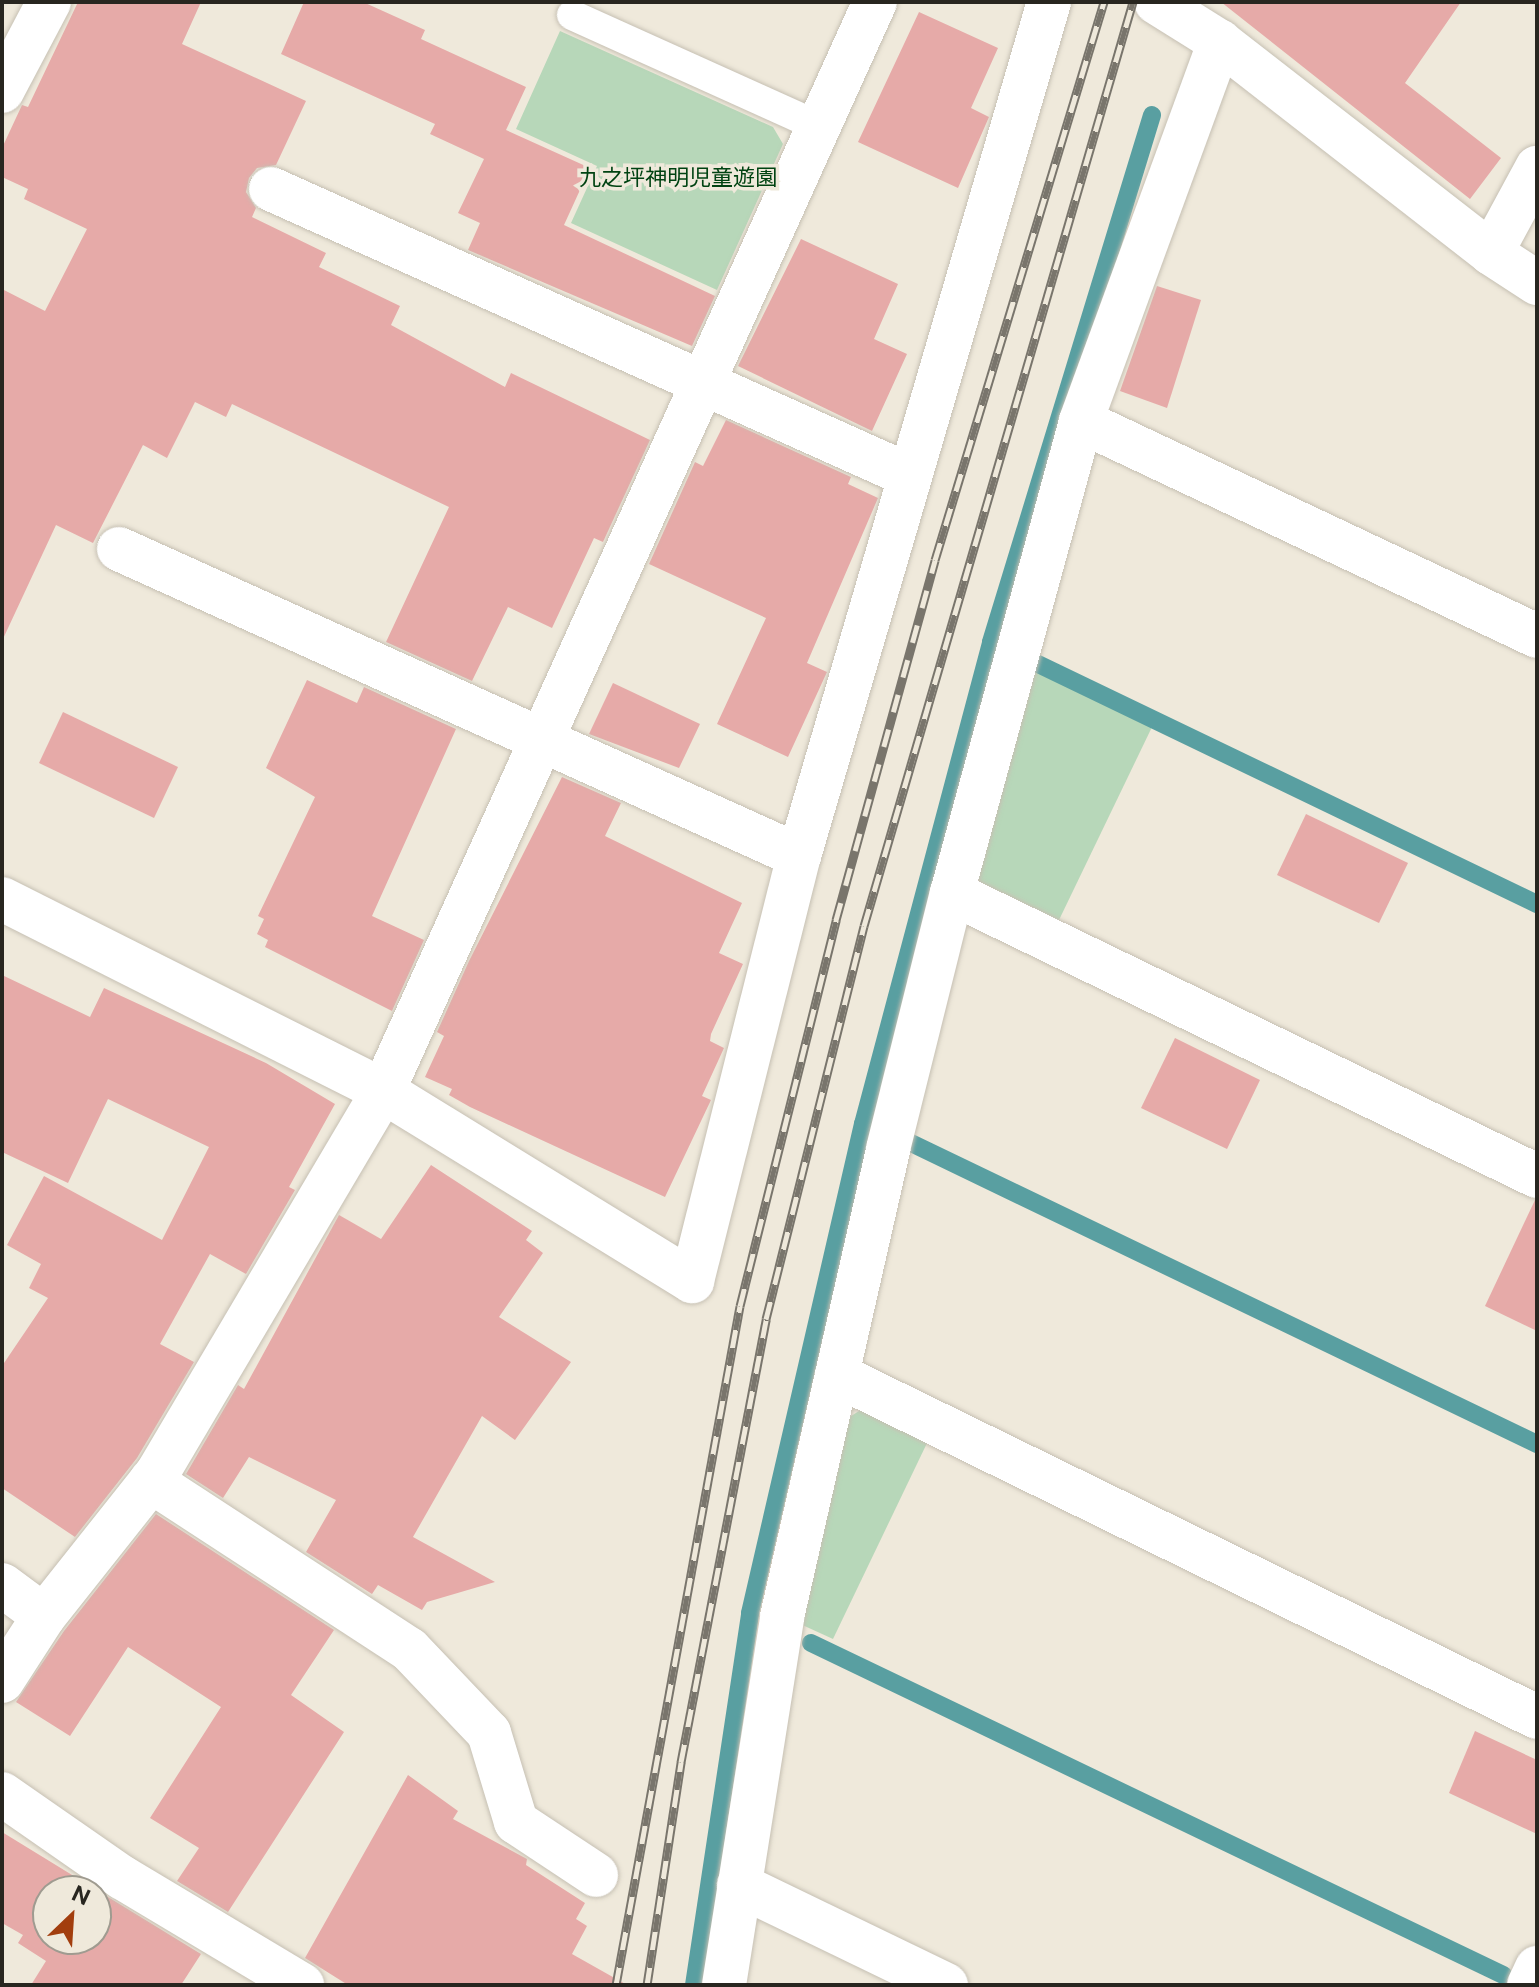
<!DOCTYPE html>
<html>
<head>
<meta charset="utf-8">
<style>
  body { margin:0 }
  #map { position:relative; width:1539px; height:1987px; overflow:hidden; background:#efe9db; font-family:"Public Sans","Noto Sans JP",sans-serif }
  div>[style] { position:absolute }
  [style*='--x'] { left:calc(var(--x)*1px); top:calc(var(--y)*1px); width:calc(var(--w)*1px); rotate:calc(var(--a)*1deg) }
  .green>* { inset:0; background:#b7d7b9 }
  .stream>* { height:18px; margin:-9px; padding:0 9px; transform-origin:9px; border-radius:9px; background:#599fa1 }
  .building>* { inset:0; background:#e6aaa8 }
  .roads { filter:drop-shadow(0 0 2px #c6c0b3) drop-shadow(0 0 2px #c6c0b3) }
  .service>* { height:30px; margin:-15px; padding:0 15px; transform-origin:15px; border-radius:15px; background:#fff }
  .minor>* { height:44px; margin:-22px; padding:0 22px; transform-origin:22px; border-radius:22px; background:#fff }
  .rail>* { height:9px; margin-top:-4.5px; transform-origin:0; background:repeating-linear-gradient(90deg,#efe9db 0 18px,#79756c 0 36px); box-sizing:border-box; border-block:2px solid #79756c }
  span { translate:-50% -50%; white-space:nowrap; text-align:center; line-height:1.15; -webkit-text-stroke:7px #efe9db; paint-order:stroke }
  .park-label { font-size:22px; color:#004312 }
  .frame { position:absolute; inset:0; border:4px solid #282620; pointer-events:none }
  .north { position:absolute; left:32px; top:1875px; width:80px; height:80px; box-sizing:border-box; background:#efe9db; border:2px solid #9f9b90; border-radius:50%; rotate:25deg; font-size:22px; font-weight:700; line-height:32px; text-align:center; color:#282620 }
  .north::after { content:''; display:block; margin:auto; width:28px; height:36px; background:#a23e0e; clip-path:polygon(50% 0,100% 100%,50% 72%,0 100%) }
</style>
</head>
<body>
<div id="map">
  <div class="green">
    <div style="clip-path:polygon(560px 31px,773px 127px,783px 144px,717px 290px,571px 223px,597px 166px,516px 129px)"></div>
    <div style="clip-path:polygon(1031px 669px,1152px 727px,1059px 920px,980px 882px,972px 862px)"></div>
    <div style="clip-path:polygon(862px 1409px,928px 1441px,833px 1639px,798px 1623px,839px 1424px)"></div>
  </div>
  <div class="stream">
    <div style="--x:1036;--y:663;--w:556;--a:25.69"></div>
    <div style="--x:909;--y:1142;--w:697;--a:25.68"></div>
    <div style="--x:811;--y:1643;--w:768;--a:25.63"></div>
    <div style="--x:694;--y:1985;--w:376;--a:-81.4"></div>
    <div style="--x:750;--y:1613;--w:502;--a:-76.99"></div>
    <div style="--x:863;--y:1124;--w:499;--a:-75.1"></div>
    <div style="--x:991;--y:642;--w:551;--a:-73.01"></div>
  </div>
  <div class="building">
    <div style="clip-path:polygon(78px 2px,201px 2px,182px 44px,306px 101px,276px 165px,257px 168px,249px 178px,246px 192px,256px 208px,252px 217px,326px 253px,319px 267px,400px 306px,391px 325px,505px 387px,511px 373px,650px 440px,603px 542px,594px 538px,552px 628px,508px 607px,472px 681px,386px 642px,449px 507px,232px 404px,226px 417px,195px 402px,167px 458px,143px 445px,93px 543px,56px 525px,2px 641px,2px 289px,45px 311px,87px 229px,24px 199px,28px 189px,2px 177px,2px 148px,22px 105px,28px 107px)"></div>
    <div style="clip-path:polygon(304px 2px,363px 2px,425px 30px,421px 39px,526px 87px,506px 130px,590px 168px,564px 225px,715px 296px,692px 346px,468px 250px,480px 223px,458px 213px,484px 159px,430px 134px,435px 124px,281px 54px)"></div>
    <div style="clip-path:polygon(1221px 2px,1461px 2px,1405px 83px,1501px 158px,1470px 199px)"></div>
    <div style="clip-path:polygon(919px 12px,998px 48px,971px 108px,989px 117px,958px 188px,858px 142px)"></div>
    <div style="clip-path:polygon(801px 239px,898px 284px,874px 339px,907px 354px,872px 431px,738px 366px)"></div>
    <div style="clip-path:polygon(1157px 286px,1201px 300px,1167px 408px,1120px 391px)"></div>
    <div style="clip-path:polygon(726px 420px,851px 477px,848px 484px,878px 498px,807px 663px,827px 672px,788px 757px,717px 724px,766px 618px,649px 564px,695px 462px,703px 466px)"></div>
    <div style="clip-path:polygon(307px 680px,357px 703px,364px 687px,456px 729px,372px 916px,424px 940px,392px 1011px,265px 947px,268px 940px,257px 934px,264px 919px,258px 916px,315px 797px,266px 768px)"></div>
    <div style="clip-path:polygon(613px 683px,700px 724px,679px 768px,589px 734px)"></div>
    <div style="clip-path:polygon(63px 712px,178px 767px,154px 818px,39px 763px)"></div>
    <div style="clip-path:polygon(562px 777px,621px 803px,605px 836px,742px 903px,719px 953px,743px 964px,711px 1034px,710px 1041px,724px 1048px,702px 1096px,711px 1100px,665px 1197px,470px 1107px,449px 1095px,452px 1089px,425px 1077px,444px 1036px,437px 1032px,469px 961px)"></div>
    <div style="clip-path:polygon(1306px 814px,1408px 863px,1379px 923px,1277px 875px)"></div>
    <div style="clip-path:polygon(2px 975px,90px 1017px,104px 988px,266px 1063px,335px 1104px,289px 1187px,295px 1190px,246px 1274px,210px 1254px,160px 1344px,194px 1362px,137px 1458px,75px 1537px,2px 1488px,2px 1366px,48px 1298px,29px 1288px,41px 1264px,7px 1245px,44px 1176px,162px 1240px,209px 1147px,108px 1099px,68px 1183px,2px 1152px)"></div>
    <div style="clip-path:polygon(1175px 1038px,1260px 1080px,1227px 1149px,1141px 1108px)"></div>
    <div style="clip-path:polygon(431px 1165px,532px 1231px,526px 1240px,543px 1253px,499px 1317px,571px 1362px,515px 1440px,482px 1416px,413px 1537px,495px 1582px,427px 1602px,422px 1610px,378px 1585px,372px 1594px,306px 1552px,336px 1500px,249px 1457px,223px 1498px,186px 1474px,238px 1385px,244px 1389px,339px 1215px,381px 1239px)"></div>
    <div style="clip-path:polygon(1535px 1200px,1537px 1201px,1537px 1331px,1485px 1306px)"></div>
    <div style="clip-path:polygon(156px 1514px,334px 1630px,291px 1695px,344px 1732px,228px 1912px,177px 1881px,199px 1848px,150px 1818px,221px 1707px,128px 1647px,70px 1736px,16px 1702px,64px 1631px)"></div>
    <div style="clip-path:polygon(1475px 1731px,1537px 1760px,1537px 1834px,1449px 1793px)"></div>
    <div style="clip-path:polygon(408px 1775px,458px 1811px,453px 1819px,527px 1859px,526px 1865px,585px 1903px,576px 1919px,587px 1926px,572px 1954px,627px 1985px,348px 1985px,305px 1958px)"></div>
    <div style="clip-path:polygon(evenodd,2px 1832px,201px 1954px,181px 1985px,31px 1985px,46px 1961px,18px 1943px,23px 1935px,2px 1923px,2px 1832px,48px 1891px,96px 1891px,96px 1939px,48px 1939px,48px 1891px)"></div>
  </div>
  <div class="roads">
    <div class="service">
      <div style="--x:572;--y:15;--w:270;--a:24.3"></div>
    </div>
    <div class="minor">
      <div style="--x:1156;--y:2;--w:75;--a:32"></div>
      <div style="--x:1220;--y:42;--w:343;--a:37.9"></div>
      <div style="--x:1491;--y:253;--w:55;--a:33.1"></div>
      <div style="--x:2;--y:91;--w:101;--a:-62.2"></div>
      <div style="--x:271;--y:189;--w:698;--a:24.18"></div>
      <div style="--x:1491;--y:253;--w:97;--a:-61.6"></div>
      <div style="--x:1081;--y:421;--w:504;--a:25.24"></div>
      <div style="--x:119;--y:549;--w:746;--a:24.3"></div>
      <div style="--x:952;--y:893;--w:650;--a:25.82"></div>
      <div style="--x:2;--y:899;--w:427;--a:26.7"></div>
      <div style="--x:383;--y:1091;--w:363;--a:31.6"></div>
      <div style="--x:692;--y:1281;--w:438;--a:-75.9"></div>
      <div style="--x:799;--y:856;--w:890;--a:-73.68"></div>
      <div style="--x:837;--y:1375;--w:779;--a:26.04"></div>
      <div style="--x:151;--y:1481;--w:308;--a:33.1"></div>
      <div style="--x:409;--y:1649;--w:116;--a:46.4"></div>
      <div style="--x:489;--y:1733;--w:93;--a:73.1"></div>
      <div style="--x:516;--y:1822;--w:96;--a:33.5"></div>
      <div style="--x:2;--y:1585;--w:52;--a:36.4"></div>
      <div style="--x:2;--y:1681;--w:77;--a:-57.1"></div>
      <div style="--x:44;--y:1616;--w:184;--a:-51.6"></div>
      <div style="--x:158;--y:1472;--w:442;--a:-59.4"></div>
      <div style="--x:383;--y:1091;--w:1195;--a:-65.69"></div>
      <div style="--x:2;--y:1794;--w:147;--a:34.8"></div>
      <div style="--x:123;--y:1878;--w:209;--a:30.9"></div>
      <div style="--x:739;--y:1885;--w:230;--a:25.8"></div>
      <div style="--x:724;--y:1985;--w:373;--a:-81"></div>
      <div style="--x:782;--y:1617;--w:480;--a:-77.2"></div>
      <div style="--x:888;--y:1149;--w:264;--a:-76"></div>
      <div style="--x:952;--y:893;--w:489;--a:-74.7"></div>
      <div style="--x:1081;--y:421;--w:404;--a:-69.9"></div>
      <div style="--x:1529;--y:1985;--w:19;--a:-65"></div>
    </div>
  </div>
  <div class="rail">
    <div style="--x:616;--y:1985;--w:690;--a:-79.65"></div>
    <div style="--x:740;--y:1306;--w:398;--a:-76"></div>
    <div style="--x:836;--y:920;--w:373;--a:-74.6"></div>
    <div style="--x:935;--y:560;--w:583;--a:-73.15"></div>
    <div style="--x:647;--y:1985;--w:226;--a:-81.3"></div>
    <div style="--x:681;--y:1762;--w:451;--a:-79.1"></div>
    <div style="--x:766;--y:1319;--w:405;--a:-76"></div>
    <div style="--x:864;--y:926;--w:962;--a:-73.77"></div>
  </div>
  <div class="park-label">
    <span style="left:678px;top:178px">九之坪神明児童遊園</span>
  </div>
  <div class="frame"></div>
  <div class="north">N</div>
</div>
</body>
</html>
